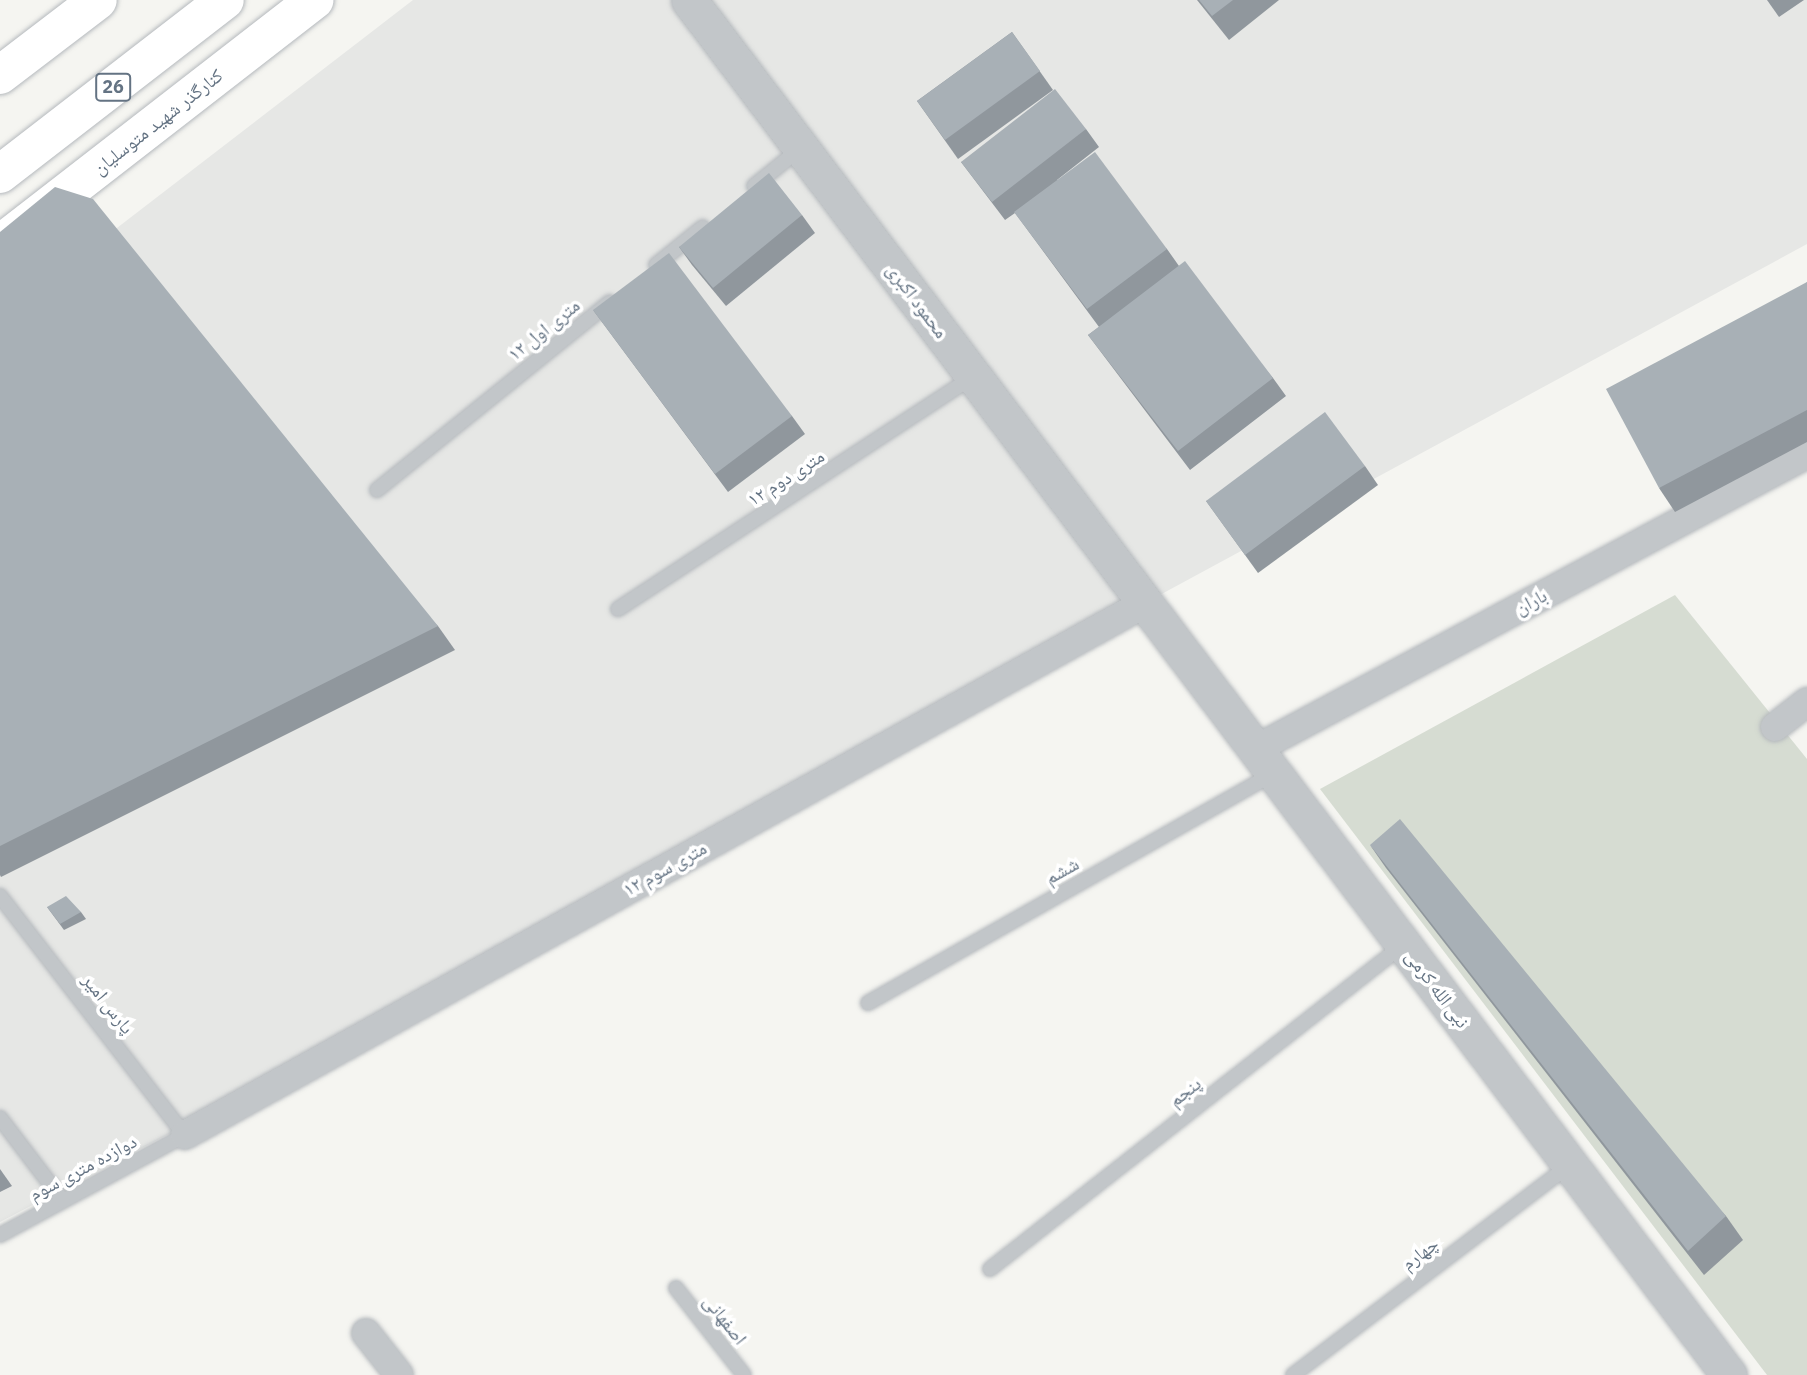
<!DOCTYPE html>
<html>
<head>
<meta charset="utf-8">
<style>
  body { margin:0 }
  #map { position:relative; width:1807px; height:1375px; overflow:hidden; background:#f5f5f1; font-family:"IBM Plex Sans","Noto Naskh Arabic",sans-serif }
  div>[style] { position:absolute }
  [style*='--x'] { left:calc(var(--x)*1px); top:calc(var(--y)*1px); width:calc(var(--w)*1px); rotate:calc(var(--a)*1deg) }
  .built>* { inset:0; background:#e6e7e5 }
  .green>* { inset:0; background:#d6dcd2 }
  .roads { filter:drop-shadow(0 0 2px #b5b9bd) drop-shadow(0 0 2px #b5b9bd) }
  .service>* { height:14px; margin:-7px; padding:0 7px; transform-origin:7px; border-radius:7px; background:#c2c6c9 }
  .minor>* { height:28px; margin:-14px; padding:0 14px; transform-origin:14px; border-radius:14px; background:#c2c6c9 }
  .tertiary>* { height:35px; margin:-17.5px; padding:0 17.5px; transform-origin:17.5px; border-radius:17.5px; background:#c2c6c9 }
  .primary>* { height:38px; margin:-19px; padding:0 19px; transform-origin:19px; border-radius:19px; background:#fff }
  .trunk>* { height:38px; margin:-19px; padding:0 19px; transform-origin:19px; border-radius:19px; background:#fff }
  .wall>* { inset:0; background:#90979d }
  .building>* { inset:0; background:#a8b0b6 }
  span { translate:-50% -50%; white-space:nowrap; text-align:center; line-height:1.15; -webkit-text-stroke:7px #fff; paint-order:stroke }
  .shield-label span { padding:2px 5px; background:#fff; border:2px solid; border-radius:5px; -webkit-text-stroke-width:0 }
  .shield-label { font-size:18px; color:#647383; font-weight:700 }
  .street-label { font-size:19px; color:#647383 }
</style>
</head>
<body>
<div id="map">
  <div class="built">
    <div style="clip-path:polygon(413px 0,1807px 0,1807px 244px,1145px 603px,778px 816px,0 1222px,0 318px)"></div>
  </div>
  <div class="green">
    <div style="clip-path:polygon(1675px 595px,1807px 759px,1807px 1375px,1767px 1375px,1320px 789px)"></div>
  </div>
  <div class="roads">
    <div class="service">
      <div style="--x:754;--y:186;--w:60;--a:-39"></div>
      <div style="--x:656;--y:265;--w:60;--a:-39"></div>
      <div style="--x:377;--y:490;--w:299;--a:-38.9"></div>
      <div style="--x:618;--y:609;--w:424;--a:-33.2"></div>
      <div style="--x:0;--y:896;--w:302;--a:52.3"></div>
      <div style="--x:185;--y:1135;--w:210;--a:151.6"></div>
      <div style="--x:868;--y:1003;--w:465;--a:-29.5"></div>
      <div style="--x:0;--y:1118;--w:104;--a:52.8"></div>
      <div style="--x:990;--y:1269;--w:525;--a:-38.11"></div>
      <div style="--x:676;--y:1288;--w:110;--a:52"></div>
      <div style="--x:1293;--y:1375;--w:348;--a:-37.2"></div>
    </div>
    <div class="minor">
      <div style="--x:1775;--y:727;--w:41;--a:-38"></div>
      <div style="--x:1256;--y:749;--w:625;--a:-28.16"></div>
      <div style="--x:185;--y:1135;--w:1098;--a:-28.99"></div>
      <div style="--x:366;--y:1333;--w:53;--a:51.8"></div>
    </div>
    <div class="tertiary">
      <div style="--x:689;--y:0;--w:1724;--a:52.9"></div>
    </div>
    <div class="primary">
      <div style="--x:0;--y:244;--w:398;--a:-37.8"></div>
    </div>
    <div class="trunk">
      <div style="--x:0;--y:75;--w:123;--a:-37.4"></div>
      <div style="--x:0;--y:174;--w:284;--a:-37.7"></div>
    </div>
  </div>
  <div class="wall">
    <div style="clip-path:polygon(1197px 0,1279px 0,1229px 40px)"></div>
    <div style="clip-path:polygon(1767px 0,1804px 0,1779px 17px)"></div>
    <div style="clip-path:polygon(1012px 32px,1053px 90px,958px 159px,917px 101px)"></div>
    <div style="clip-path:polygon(1086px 129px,1099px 147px,1057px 180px,1167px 249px,1179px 266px,1273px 378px,1286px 396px,1190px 470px,1088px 335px,1099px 327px,1015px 213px,1005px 220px,961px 162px)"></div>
    <div style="clip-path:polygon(802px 215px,815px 233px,726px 306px,692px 265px,679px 247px)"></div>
    <div style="clip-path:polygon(0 232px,438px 626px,455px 650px,1px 877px,0 875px)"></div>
    <div style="clip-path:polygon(1807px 282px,1807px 442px,1675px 512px,1659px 488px)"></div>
    <div style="clip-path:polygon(593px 310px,792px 416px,805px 434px,728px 492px)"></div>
    <div style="clip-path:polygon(1365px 466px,1378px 485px,1258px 573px,1206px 501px)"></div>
    <div style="clip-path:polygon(1370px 845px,1726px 1216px,1743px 1240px,1704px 1275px,1386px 868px)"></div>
    <div style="clip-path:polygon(47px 907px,81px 912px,86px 919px,64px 930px)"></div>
    <div style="clip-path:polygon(0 1169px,12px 1186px,0 1192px)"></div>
  </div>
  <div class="building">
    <div style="clip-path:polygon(1199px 0,1233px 0,1212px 16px)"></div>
    <div style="clip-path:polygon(1012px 32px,1040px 71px,945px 140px,917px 101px)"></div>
    <div style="clip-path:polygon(1055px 89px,1086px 129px,992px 202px,961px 162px)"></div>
    <div style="clip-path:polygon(1095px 152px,1167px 249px,1087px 309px,1014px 212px)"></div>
    <div style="clip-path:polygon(769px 173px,802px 215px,713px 288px,679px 247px)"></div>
    <div style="clip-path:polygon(55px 187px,93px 199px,438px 626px,0 846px,0 232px)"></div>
    <div style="clip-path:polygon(669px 253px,792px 416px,715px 474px,593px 310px)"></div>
    <div style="clip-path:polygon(1185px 261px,1273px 378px,1178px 451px,1088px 335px)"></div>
    <div style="clip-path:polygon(1807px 282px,1807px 410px,1659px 488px,1606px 389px)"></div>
    <div style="clip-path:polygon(1325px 412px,1365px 466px,1245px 555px,1206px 501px)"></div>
    <div style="clip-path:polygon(1400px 819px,1726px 1216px,1688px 1251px,1370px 845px)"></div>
    <div style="clip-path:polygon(66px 896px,81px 912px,60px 924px,47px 907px)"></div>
  </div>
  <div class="shield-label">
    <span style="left:113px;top:87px">26</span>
  </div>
  <div class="street-label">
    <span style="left:158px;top:122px;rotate:-38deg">کنارگذر شهید متوسلیان</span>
    <span style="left:917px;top:301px;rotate:53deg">محمود اکبری</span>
    <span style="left:544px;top:330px;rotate:-39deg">۱۲ متری اول</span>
    <span style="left:786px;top:478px;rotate:-33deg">۱۲ متری دوم</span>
    <span style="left:1531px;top:602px;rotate:-28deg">باران</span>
    <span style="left:665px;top:869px;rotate:-29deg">۱۲ متری سوم</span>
    <span style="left:1062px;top:871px;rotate:-29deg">ششم</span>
    <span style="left:1437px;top:989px;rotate:53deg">نبی الله کرمی</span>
    <span style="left:108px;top:1004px;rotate:52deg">پارس امیر</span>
    <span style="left:1185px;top:1092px;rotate:-38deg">پنجم</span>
    <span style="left:83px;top:1168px;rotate:-28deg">دوازده متری سوم</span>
    <span style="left:1420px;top:1254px;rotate:-37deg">چهارم</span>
    <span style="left:725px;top:1320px;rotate:52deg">اصفهانی</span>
  </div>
</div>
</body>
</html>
